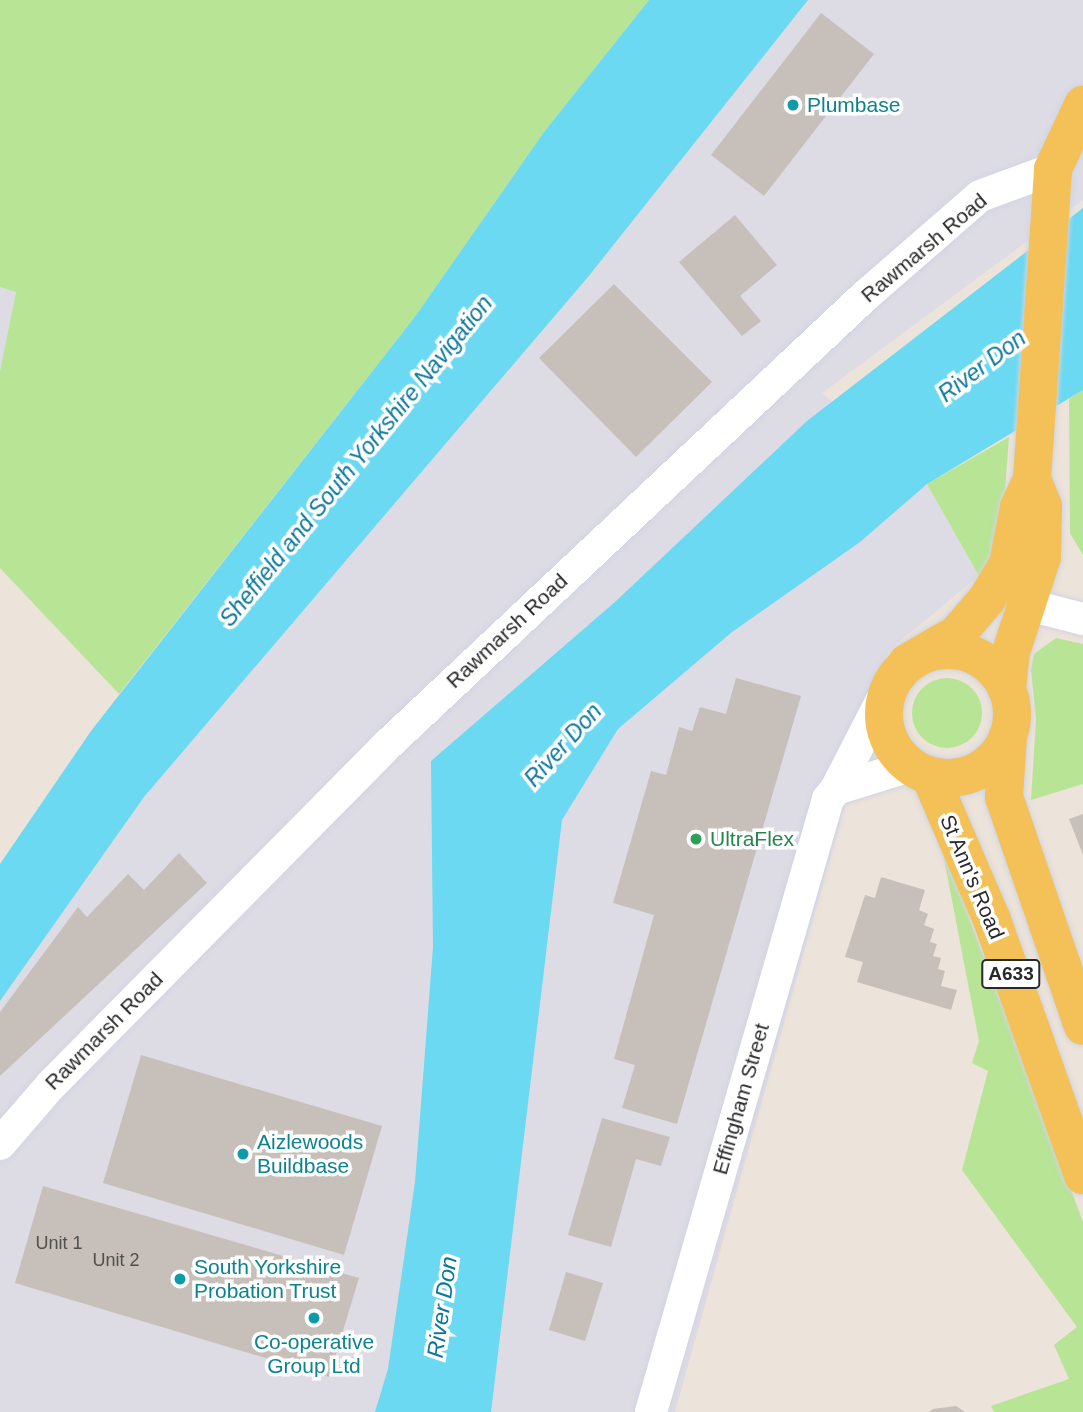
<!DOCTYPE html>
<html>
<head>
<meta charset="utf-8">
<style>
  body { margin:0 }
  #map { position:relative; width:1083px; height:1412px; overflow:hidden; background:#ece3da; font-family:Helvetica,sans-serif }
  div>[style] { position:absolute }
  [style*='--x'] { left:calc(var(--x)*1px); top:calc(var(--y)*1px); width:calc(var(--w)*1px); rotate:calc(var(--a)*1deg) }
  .industrial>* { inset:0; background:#dddbe4 }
  .green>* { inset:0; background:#b7e495 }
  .round { border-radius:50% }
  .water>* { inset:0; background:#6ad9f1 }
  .building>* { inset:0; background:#c7c0ba }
  .roads { filter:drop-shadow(0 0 2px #d0d5e2) drop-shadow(0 0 2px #d0d5e2) }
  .street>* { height:32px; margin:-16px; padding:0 16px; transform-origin:16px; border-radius:16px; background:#fff }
  .primary>* { height:38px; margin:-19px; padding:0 19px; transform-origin:19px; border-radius:19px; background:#f3c158 }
  .primary>.ring { margin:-19px; padding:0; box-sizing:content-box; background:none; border:38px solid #f3c158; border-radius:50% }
  .dots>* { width:19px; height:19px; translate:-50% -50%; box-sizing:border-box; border:4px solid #fff; border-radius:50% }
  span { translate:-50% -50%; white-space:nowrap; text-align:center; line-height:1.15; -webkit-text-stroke:7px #fff; paint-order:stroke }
  .number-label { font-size:18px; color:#504f4d }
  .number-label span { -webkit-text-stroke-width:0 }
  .shield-label span { padding:2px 5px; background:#fff; border:2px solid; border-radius:5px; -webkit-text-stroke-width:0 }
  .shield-label { font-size:19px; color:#292929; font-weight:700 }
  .culture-label { font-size:21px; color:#0d838f }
  .left { translate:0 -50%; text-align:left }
  .street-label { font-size:21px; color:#292929 }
  .leisure-label { font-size:21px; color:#27864d }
  .water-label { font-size:23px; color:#0a779c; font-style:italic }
</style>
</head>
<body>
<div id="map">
  <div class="industrial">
    <div style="clip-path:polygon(808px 0,1083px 0,1083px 200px,822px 393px,927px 484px,979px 576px,888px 651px,675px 1412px,0 1412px,0 1001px,144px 797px,588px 277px)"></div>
    <div style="clip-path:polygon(0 287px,16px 291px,0 371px)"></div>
  </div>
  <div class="green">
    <div style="clip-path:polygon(0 0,649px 0,544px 132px,414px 318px,119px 694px,0 568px,0 371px,16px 292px,0 287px)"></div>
    <div style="clip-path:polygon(1083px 390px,1083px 555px,1070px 533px,1069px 399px)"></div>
    <div style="clip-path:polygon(1009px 437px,1001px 543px,979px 576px,927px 484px)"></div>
    <div style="clip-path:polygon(1056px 638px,1083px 644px,1083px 784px,1031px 800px,1036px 719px,1031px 670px,1034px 654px)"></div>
    <div class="round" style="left:912px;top:678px;width:70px;height:70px"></div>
    <div style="clip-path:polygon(941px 843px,1083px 1222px,1083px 1412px,994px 1412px,991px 1406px,1069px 1379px,1054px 1345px,1077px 1327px,962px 1170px,988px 1071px,972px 1063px,979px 1041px)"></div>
  </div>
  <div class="water">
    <div style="clip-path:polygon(649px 0,808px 0,588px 277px,144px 797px,0 1001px,0 864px,91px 731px,414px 318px,544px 132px)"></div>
    <div style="clip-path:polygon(1083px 208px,1083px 390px,927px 484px,860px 542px,732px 632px,618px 729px,562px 820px,491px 1412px,375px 1412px,388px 1369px,415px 1182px,433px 947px,431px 761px,615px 602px,807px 421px)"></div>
  </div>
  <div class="building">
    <div style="clip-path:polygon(821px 13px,874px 54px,764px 196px,711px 155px)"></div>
    <div style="clip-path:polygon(735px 215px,777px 265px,740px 296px,761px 321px,742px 336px,679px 262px)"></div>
    <div style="clip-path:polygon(614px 284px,712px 382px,636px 457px,539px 358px)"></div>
    <div style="clip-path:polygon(736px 678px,801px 696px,677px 1124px,622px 1108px,635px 1065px,614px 1059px,654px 915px,613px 903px,651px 771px,666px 775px,679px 727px,692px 731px,700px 707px,726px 714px)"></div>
    <div style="clip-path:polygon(1083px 814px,1083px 855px,1069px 819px)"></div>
    <div style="clip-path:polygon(179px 853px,207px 883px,0 1076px,0 1012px,78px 907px,87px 917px,128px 874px,144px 890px)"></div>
    <div style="clip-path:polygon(881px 877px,925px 890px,919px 910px,928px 914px,924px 925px,934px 929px,930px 942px,937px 944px,933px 956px,941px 958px,938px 969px,945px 971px,941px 986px,957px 990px,951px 1010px,857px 982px,863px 962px,845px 957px,865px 895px,875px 898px)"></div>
    <div style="clip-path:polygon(141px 1055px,382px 1126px,344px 1255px,103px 1183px)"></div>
    <div style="clip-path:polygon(602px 1118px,670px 1137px,661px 1166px,636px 1159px,611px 1247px,568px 1235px)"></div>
    <div style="clip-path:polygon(43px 1186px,359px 1278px,329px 1377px,15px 1283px)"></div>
    <div style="clip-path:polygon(566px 1272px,603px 1283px,585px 1341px,549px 1330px)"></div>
    <div style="clip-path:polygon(956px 1406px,965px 1412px,929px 1412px,933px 1409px)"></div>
  </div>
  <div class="roads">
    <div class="street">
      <div style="--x:1028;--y:605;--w:57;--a:14.3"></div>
      <div style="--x:889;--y:686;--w:116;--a:117.2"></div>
      <div style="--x:836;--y:789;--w:77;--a:-17.3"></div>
      <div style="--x:0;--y:1144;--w:78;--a:-49.2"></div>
      <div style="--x:51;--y:1085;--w:471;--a:-45.3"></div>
      <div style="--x:382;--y:750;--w:663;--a:-43.23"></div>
      <div style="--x:865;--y:296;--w:152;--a:-41"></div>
      <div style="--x:980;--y:196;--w:78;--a:-20.3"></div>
      <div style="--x:651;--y:1412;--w:638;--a:-73.89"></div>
      <div style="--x:828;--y:799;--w:13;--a:-51"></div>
    </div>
    <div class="primary">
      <div class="ring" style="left:884px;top:650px;width:90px;height:90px"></div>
      <div style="--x:907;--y:663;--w:58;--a:-30.1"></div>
      <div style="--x:957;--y:634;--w:46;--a:-49.4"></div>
      <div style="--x:987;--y:599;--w:41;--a:-59"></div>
      <div style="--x:1008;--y:564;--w:58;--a:-79.1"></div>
      <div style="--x:1019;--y:507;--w:31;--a:-65"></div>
      <div style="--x:1032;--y:479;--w:311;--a:-86.1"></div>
      <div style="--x:1053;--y:169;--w:71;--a:-64.9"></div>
      <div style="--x:1007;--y:689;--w:37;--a:-84"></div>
      <div style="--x:1011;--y:652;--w:100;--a:-71.9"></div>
      <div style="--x:1042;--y:557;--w:51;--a:-88.9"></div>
      <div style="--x:1043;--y:506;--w:29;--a:-112"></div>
      <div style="--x:1008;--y:736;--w:61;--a:93.8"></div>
      <div style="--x:1004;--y:797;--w:242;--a:71"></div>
      <div style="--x:930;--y:776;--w:157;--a:66.7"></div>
      <div style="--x:992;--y:920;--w:271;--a:70.4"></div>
    </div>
  </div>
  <div class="dots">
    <div style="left:793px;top:105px;background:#0f9aa8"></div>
    <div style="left:696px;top:839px;background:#2e9e5b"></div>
    <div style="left:243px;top:1154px;background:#0f9aa8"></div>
    <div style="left:180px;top:1279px;background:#0f9aa8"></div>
    <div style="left:314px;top:1318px;background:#0f9aa8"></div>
  </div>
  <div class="number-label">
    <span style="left:59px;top:1243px">Unit 1</span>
    <span style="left:116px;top:1260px">Unit 2</span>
  </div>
  <div class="shield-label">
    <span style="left:1011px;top:974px">A633</span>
  </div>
  <div class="culture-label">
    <span class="left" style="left:807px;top:105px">Plumbase</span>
    <span class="left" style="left:257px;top:1154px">Aizlewoods<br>Buildbase</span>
    <span class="left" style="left:194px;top:1279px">South Yorkshire<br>Probation Trust</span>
    <span style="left:314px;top:1354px">Co-operative<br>Group Ltd</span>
  </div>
  <div class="street-label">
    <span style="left:924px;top:248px;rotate:-40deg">Rawmarsh Road</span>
    <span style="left:507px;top:631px;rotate:-43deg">Rawmarsh Road</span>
    <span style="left:972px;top:877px;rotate:67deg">St Ann's Road</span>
    <span style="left:104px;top:1031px;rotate:-45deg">Rawmarsh Road</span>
    <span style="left:741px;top:1099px;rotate:-74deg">Effingham Street</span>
  </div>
  <div class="leisure-label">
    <span class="left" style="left:710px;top:839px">UltraFlex</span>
  </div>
  <div class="water-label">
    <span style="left:982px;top:366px;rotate:-37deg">River Don</span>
    <span style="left:356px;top:461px;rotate:-51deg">Sheffield and South Yorkshire Navigation</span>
    <span style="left:563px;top:745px;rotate:-48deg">River Don</span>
    <span style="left:442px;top:1307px;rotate:-82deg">River Don</span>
  </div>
</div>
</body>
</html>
